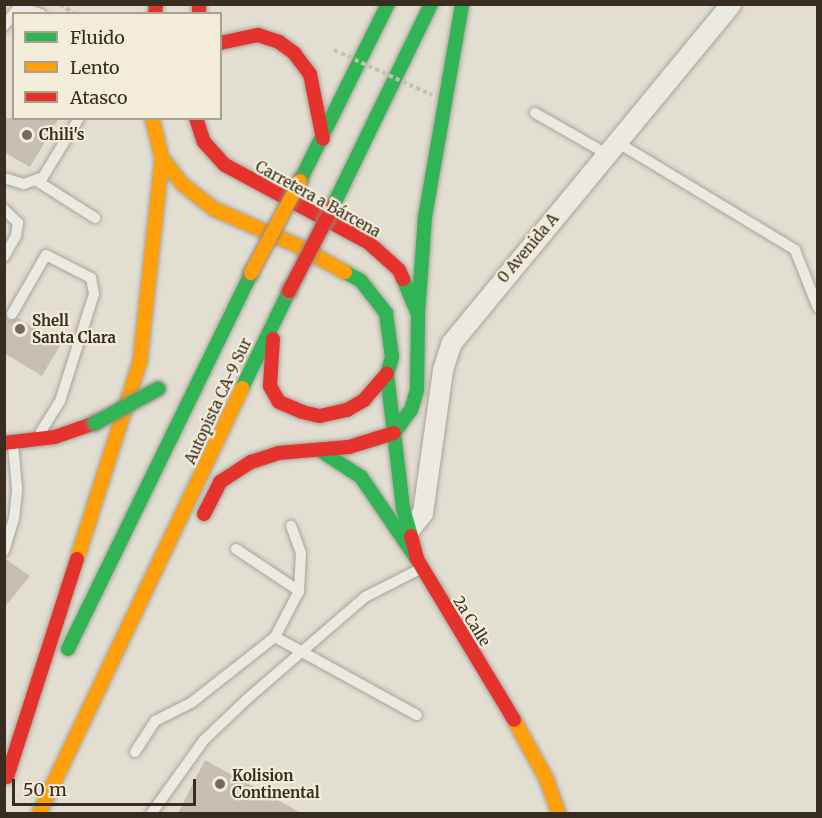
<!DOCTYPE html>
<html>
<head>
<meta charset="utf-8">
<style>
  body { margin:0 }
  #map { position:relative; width:822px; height:818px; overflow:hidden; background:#e2ded1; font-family:Merriweather,serif }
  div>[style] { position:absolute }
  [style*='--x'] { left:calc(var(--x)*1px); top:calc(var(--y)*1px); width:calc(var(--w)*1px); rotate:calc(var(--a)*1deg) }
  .building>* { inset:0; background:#c6beb2 }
  .path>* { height:4px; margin-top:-2px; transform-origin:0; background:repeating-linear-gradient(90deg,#c3c0b8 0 4.5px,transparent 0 7.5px) }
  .roads { filter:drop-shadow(0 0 2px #a8a399) drop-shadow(0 0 2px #a8a399) }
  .lane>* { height:10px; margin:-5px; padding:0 5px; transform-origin:5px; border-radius:5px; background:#ebe9e1 }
  .street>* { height:20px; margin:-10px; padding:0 10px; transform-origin:10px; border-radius:10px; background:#ebe9e1 }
  .fast>* { height:14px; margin:-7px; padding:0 7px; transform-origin:7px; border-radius:7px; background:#30b455 }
  .slow>* { height:14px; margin:-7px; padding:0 7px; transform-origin:7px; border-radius:7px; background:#ff9f0a }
  .jam>* { height:14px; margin:-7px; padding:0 7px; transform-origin:7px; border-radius:7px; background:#e5322d }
  .path-bridge>* { height:4px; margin-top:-2px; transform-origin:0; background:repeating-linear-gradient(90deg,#c3c0b8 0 4.5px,transparent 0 7.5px) }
  .bridges { filter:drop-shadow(0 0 2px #8e8980) drop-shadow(0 0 2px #8e8980) }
  .fast-bridge>* { height:14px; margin:-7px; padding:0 7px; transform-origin:7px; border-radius:7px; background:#30b455 }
  .slow-bridge>* { height:14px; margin:-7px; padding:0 7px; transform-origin:7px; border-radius:7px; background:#ff9f0a }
  .jam-bridge>* { height:14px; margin:-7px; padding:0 7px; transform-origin:7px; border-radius:7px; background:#e5322d }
  .dots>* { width:16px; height:16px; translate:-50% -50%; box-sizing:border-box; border:3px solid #f2ecd8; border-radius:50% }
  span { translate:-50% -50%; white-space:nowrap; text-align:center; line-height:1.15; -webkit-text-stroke:4.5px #f2ecd8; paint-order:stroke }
  .poi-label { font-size:15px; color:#372d21; font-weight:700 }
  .left { translate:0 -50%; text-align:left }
  .street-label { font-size:15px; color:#372d21 }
  .frame { position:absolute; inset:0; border:6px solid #372d21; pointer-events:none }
  .legend { position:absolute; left:12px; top:12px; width:210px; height:108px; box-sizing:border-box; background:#f2ecd8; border:2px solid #a7a08f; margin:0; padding:8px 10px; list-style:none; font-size:18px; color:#372d21 }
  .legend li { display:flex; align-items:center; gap:12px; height:30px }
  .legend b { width:30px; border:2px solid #a7a08f }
  .scale { position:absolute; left:12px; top:779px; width:184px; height:27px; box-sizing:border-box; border:3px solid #372d21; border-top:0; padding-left:8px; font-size:18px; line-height:21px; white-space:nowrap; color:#372d21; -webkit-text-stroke:4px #f2ecd8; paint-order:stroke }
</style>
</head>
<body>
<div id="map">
  <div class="building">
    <div style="clip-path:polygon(4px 118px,59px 118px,30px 167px,4px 152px)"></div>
    <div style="clip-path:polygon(4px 310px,8px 320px,18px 318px,61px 344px,42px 376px,4px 353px)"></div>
    <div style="clip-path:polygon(4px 558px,30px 576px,4px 608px)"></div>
    <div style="clip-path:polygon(205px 760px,301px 813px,178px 813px)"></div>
  </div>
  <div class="path">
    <div style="--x:60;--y:4;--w:18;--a:34"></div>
  </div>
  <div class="roads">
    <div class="lane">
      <div style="--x:4;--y:26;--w:24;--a:-52"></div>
      <div style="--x:19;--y:7;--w:23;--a:18"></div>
      <div style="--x:535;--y:113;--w:83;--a:29.7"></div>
      <div style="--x:617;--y:142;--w:208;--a:31.2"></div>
      <div style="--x:795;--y:250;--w:62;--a:68.4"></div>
      <div style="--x:4;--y:178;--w:21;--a:17"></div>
      <div style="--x:24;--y:184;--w:20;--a:-20"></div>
      <div style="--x:43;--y:177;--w:69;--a:-58.6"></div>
      <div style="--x:37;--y:181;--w:69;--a:32.5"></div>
      <div style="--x:4;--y:209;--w:20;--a:45"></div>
      <div style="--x:18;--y:223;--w:13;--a:99"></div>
      <div style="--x:16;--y:236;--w:24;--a:120"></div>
      <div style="--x:12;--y:314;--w:68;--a:-60"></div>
      <div style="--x:46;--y:255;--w:51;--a:27.1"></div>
      <div style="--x:91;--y:278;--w:16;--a:79"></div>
      <div style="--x:94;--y:294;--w:112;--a:107.6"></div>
      <div style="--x:60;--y:401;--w:36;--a:122"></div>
      <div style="--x:236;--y:549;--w:76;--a:33.7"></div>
      <div style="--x:4;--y:551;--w:34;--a:-73"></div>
      <div style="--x:14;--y:519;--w:31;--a:-84"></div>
      <div style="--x:17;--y:488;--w:43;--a:-95.3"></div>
      <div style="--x:275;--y:637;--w:52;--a:-62.4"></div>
      <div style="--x:299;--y:591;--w:38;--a:-87"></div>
      <div style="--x:301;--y:553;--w:29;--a:-110"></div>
      <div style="--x:135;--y:752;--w:37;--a:-57"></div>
      <div style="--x:155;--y:721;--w:40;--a:-26.6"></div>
      <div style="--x:191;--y:703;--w:107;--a:-38.2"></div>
      <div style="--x:275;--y:637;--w:162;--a:28.8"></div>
      <div style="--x:151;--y:814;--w:91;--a:-54.4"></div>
      <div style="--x:204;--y:740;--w:59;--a:-43.6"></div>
      <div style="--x:247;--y:699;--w:156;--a:-40.8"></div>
      <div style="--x:365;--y:597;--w:62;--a:-27"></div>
    </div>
    <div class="street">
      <div style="--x:409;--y:531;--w:23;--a:-52"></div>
      <div style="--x:423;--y:513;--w:144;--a:-82"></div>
      <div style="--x:443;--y:370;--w:28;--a:-72"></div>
      <div style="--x:452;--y:343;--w:439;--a:-50.5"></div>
    </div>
    <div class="fast">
      <div style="--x:300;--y:181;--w:198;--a:-63.6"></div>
      <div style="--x:333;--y:206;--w:225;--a:-64.1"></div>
      <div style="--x:345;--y:272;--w:18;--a:29"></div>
      <div style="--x:361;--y:281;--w:41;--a:52"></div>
      <div style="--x:386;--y:313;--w:44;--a:82.2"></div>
      <div style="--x:392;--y:357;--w:18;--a:106"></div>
      <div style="--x:387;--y:374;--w:135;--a:83.2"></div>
      <div style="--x:403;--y:508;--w:29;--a:74"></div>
      <div style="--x:418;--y:314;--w:97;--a:-85.9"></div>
      <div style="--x:425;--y:217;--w:216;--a:-80.1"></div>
      <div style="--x:242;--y:388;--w:108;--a:-64.1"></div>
      <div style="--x:394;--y:433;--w:29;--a:-54"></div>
      <div style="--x:411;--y:410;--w:21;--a:-73"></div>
      <div style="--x:417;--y:390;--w:76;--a:-89.2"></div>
      <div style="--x:418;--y:314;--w:38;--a:-113"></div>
      <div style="--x:321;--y:451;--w:48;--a:33"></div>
      <div style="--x:361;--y:477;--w:99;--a:55.7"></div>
      <div style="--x:68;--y:649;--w:418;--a:-64"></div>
    </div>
    <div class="slow">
      <div style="--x:152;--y:118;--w:41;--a:76"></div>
      <div style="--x:162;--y:158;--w:33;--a:52"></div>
      <div style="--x:182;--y:184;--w:41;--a:38"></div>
      <div style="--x:214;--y:209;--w:90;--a:23.7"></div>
      <div style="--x:296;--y:245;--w:56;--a:28.9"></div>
      <div style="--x:77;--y:559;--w:208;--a:-72.3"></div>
      <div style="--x:140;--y:361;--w:204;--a:-83.8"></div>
      <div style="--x:514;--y:720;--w:66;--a:61.1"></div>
      <div style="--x:546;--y:778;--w:38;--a:70"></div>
      <div style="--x:39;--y:814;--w:472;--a:-64.5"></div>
    </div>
    <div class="jam">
      <div style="--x:199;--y:4;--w:10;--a:90"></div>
      <div style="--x:155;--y:14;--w:10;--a:-84"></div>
      <div style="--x:220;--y:43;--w:39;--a:-12"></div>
      <div style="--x:258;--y:35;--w:22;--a:18"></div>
      <div style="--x:279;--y:42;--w:19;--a:36"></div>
      <div style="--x:294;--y:53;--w:26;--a:53"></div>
      <div style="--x:310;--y:74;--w:66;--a:78.7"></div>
      <div style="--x:196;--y:118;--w:25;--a:72"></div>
      <div style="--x:204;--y:142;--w:31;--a:48"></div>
      <div style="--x:225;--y:165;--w:164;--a:28.4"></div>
      <div style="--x:369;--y:243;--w:40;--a:42"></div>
      <div style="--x:399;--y:270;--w:10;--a:66"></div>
      <div style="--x:273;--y:339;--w:47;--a:93.7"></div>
      <div style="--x:270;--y:386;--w:18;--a:61"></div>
      <div style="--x:279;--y:402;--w:25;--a:23"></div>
      <div style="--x:302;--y:412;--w:18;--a:13"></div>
      <div style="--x:320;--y:416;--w:28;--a:-13"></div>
      <div style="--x:347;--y:410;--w:20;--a:-30"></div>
      <div style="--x:364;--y:400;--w:35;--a:-49"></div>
      <div style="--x:4;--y:443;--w:51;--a:-6.7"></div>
      <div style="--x:55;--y:437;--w:42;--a:-19.3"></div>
      <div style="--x:204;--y:514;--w:36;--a:-63"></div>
      <div style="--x:220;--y:482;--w:37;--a:-33"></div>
      <div style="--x:251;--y:462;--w:28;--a:-18"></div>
      <div style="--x:278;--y:453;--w:71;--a:-4.8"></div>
      <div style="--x:349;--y:447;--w:47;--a:-17.3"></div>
      <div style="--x:411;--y:536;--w:24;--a:75"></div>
      <div style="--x:417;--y:559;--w:188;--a:58.9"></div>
      <div style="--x:7;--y:777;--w:229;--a:-72.2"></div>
    </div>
  </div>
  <div class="path-bridge">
    <div style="--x:334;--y:50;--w:108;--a:24.7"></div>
  </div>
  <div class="bridges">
    <div class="fast-bridge">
      <div style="--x:95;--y:423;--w:72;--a:-28.4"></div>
    </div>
    <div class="slow-bridge">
      <div style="--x:251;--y:273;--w:104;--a:-62"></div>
    </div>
    <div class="jam-bridge">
      <div style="--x:289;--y:291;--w:96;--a:-62.6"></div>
    </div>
  </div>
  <div class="dots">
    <div style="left:27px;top:135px;background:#736b5f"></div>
    <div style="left:20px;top:329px;background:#736b5f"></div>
    <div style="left:220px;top:784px;background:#736b5f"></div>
  </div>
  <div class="poi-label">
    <span class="left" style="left:39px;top:135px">Chili's</span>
    <span class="left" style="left:32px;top:329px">Shell<br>Santa Clara</span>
    <span class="left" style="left:232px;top:784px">Kolision<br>Continental</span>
  </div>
  <div class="street-label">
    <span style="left:318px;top:199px;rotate:29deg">Carretera a Bárcena</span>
    <span style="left:528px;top:248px;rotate:-50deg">0 Avenida A</span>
    <span style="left:218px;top:401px;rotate:-65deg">Autopista CA-9 Sur</span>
    <span style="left:472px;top:621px;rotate:58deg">2a Calle</span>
  </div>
  <div class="frame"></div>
  <ul class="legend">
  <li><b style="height:8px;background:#30b455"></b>Fluido</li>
  <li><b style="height:8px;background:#ff9f0a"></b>Lento</li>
  <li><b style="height:8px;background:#e5322d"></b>Atasco</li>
  </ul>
  <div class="scale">50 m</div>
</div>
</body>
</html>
